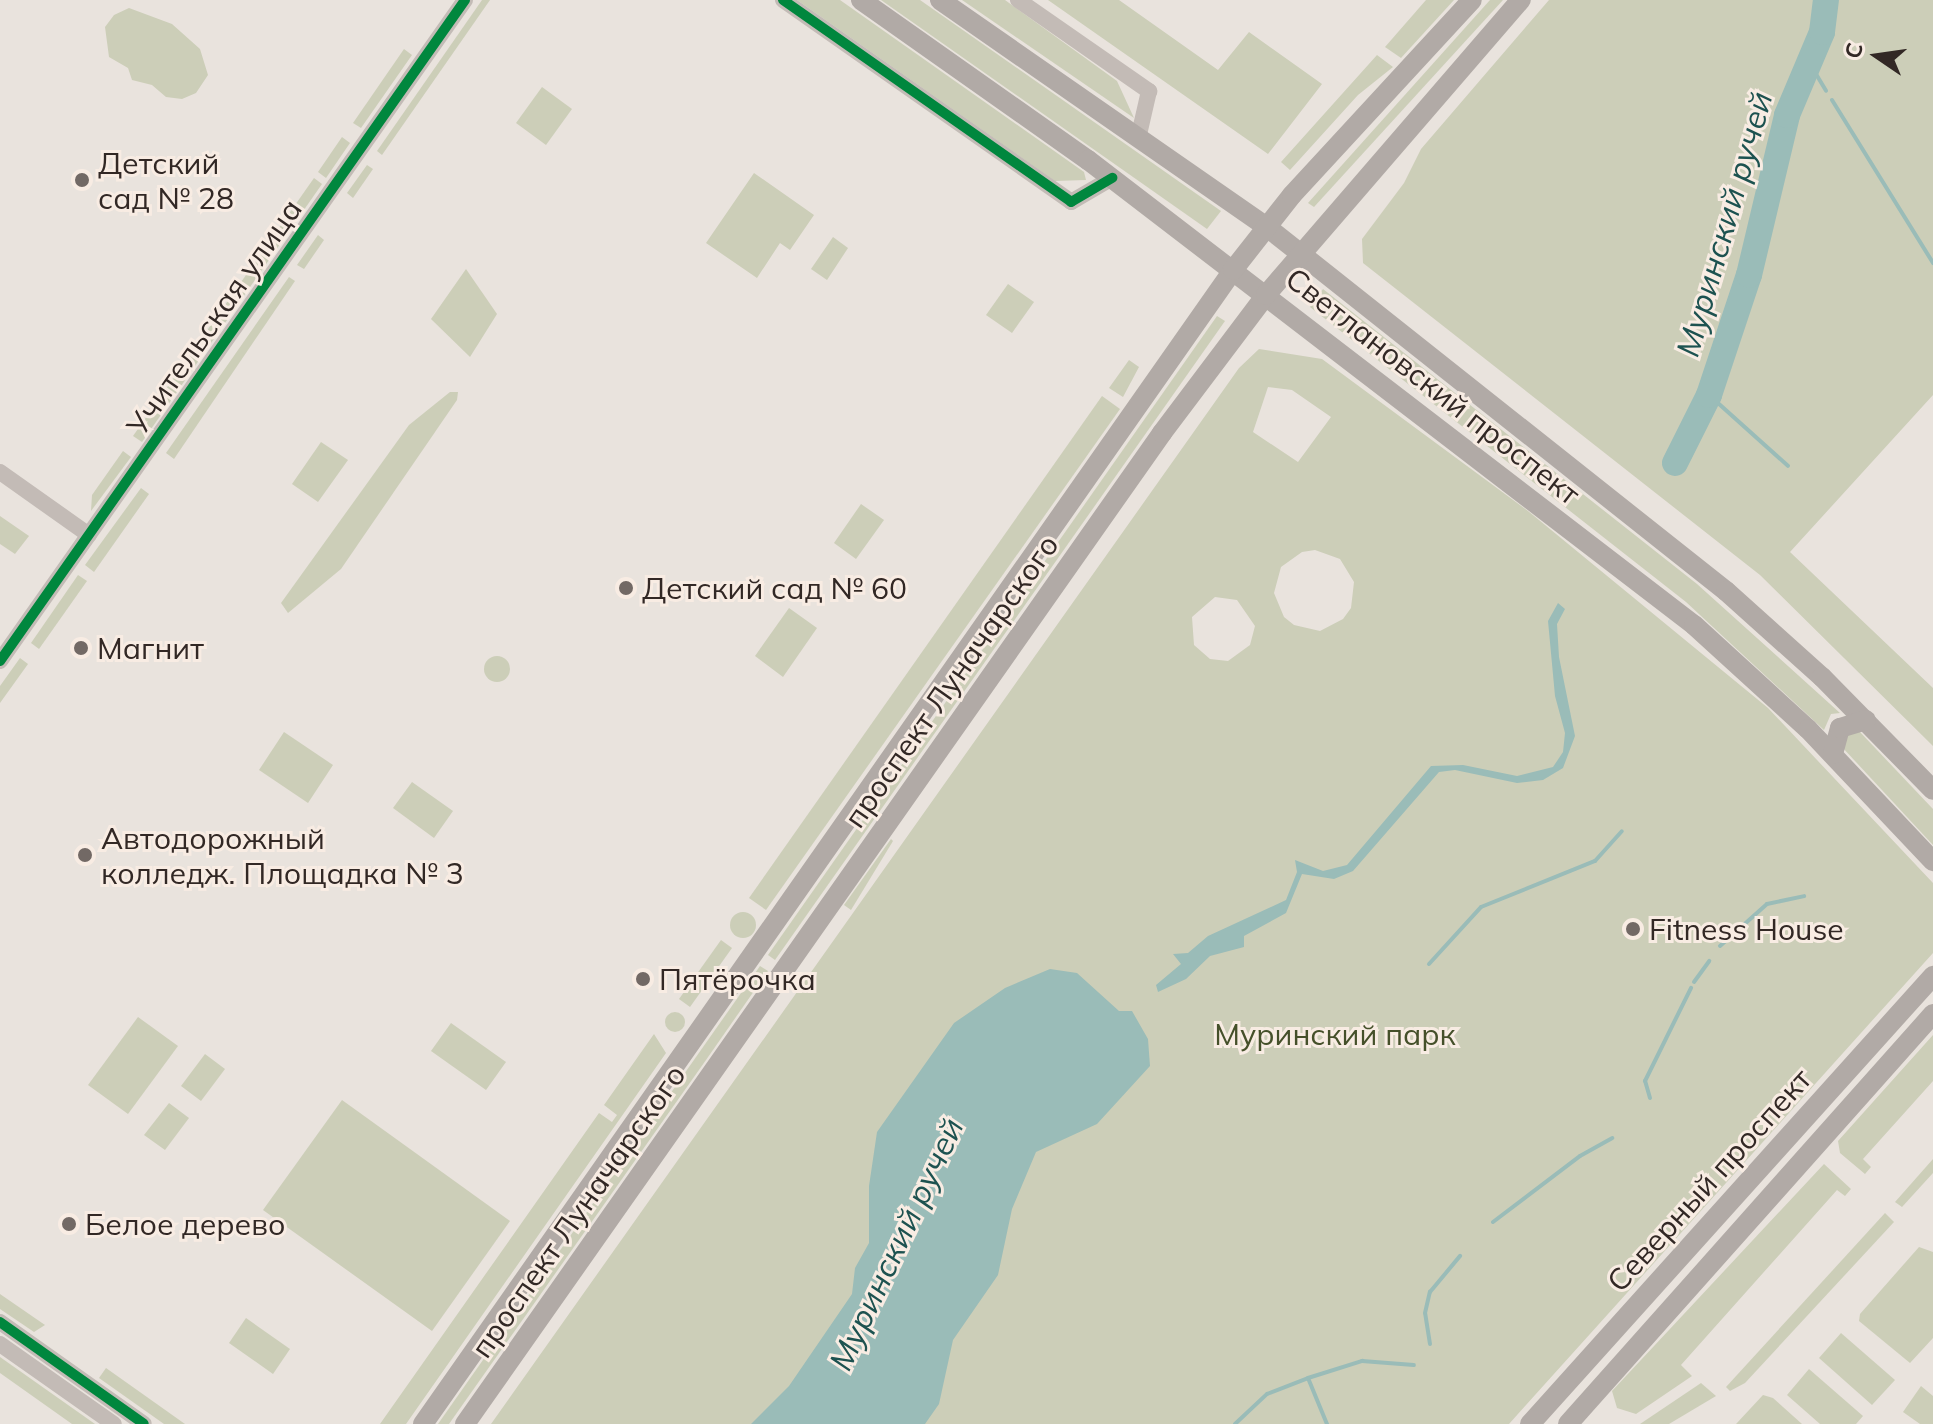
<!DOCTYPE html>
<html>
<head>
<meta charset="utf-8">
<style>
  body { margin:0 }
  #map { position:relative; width:1933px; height:1424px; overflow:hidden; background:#e9e3dd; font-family:Mulish,sans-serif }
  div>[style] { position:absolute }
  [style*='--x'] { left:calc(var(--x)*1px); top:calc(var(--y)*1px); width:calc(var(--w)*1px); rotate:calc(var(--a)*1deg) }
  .green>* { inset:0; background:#ccceb8 }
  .round { border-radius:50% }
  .water>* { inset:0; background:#9abcb8 }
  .stream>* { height:4px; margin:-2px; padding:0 2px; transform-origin:2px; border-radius:2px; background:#9abcb8 }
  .river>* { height:26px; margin:-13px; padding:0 13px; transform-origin:13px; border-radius:13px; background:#9abcb8 }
  .minor>* { height:16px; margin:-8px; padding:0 8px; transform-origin:8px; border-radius:8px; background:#c3bbb6 }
  .major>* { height:20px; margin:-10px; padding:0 10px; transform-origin:10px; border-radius:10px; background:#b1aaa6 }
  .cycleway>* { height:10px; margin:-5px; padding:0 5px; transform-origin:5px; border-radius:5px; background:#00873e }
  .dots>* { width:22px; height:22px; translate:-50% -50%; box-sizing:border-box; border:4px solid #f8ece3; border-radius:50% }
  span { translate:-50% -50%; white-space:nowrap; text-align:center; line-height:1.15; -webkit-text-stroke:6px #f8ece3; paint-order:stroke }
  .poi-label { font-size:30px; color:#322825 }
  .left { translate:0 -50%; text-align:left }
  .street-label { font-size:30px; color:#322825 }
  .park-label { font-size:30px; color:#45502a }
  .water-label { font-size:32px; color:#1d5250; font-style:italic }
  .north { position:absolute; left:1837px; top:16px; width:80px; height:80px; -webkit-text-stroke:6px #f8ece3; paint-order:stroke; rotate:283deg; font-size:22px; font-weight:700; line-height:32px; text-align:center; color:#322825 }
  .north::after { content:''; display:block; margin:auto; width:28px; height:36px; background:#322825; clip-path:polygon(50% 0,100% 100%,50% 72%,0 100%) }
</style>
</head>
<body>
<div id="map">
  <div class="green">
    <div style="clip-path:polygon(482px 0,490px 0,382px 155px,377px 151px)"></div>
    <div style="clip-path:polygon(797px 0,840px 0,1084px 172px,1086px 180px,1055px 181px)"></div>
    <div style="clip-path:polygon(881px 0,920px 0,1221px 211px,1207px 229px)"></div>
    <div style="clip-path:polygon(962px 0,1005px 0,1117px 81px,1134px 118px)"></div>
    <div style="clip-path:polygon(1048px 0,1119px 0,1218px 70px,1249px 32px,1322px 84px,1268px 154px)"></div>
    <div style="clip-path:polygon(1426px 0,1454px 0,1401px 58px,1385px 47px)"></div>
    <div style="clip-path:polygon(1490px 0,1503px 0,1314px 207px,1308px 203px)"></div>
    <div style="clip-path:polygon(1549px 0,1933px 0,1933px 395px,1790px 552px,1933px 688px,1933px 746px,1760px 575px,1363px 263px,1362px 239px,1404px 183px,1421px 149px)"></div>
    <div style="clip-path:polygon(129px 8px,172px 24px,200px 49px,208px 75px,196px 93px,182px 99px,166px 97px,152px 85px,132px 80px,128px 68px,109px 57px,105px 27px,114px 15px)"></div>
    <div style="clip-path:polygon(404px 49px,412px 55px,361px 128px,353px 123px)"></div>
    <div style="clip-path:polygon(1377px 55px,1393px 67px,1358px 95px,1290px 170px,1281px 162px)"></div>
    <div style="clip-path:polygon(542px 87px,572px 109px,546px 145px,516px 123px)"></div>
    <div style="clip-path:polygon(342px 137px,350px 143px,326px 178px,318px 172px)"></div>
    <div style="clip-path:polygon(367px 165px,373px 169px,353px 198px,347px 193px)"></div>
    <div style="clip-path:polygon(754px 173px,814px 215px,790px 250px,780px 243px,757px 278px,706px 243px)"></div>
    <div style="clip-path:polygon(314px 178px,322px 184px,142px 442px,133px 436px)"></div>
    <div style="clip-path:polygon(318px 235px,324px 240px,304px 269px,297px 265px)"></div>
    <div style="clip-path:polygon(833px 237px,848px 248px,827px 280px,811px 269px)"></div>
    <div style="clip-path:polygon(466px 269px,497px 314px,470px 357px,431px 319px)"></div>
    <div style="clip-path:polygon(289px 277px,295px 281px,174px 459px,166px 453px)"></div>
    <div style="clip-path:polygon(1008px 284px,1034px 302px,1012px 333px,986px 315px)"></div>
    <div style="clip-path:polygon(1323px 289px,1697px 584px,1840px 713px,1831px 714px,1824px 730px,1686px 602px,1310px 307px)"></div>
    <div style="clip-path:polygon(1217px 316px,1225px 321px,775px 960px,768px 955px)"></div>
    <div style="clip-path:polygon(evenodd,1259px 349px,1322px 359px,1528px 511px,1768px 708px,1933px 883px,1933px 953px,1509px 1424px,491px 1424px,1239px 368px,1259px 349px,1268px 387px,1292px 390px,1331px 417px,1298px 462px,1253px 432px,1268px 387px,1259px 349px,1315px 550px,1340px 559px,1354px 582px,1351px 608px,1343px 619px,1320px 631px,1294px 625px,1284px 617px,1274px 593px,1281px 567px,1302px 552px,1315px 550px,1259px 349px,1215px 597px,1237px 600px,1255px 626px,1250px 645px,1228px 661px,1210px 659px,1194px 645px,1192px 617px,1215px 597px)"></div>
    <div style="clip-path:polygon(1129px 360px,1139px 367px,1123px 397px,1109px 388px)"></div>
    <div style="clip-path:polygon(450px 392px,458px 392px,457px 400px,341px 569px,288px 613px,281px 603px,409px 425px)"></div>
    <div style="clip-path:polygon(1102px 396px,1120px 409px,766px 910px,749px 898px)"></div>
    <div style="clip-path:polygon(321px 442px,348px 460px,318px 502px,292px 484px)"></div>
    <div style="clip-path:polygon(123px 451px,131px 457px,91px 511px,92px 495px)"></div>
    <div style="clip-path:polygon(141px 488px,149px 494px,94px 572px,85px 565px)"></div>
    <div style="clip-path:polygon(861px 504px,884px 520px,856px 559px,834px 543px)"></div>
    <div style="clip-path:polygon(0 516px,29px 536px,15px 554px,0 544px)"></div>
    <div style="clip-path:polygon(78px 575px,87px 581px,39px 649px,31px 643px)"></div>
    <div style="clip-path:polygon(789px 608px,817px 628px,783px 677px,755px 656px)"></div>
    <div class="round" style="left:484px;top:656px;width:26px;height:26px"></div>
    <div style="clip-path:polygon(20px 658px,28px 664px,0 703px,0 686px)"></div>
    <div style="clip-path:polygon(1850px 731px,1859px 731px,1933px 809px,1933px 845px,1842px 747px)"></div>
    <div style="clip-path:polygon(284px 732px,333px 765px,308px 803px,259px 770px)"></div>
    <div style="clip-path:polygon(412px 782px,453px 811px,434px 838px,393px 808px)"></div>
    <div style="clip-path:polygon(891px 839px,893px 841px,851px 910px,844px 905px)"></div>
    <div class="round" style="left:730px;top:912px;width:26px;height:26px"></div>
    <div style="clip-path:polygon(721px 940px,732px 948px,690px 1007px,679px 999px)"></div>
    <div style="clip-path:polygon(760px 966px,768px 971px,706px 1060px,449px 1424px,438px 1424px)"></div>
    <div class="round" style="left:665px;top:1012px;width:20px;height:20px"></div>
    <div style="clip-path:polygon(138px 1017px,178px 1046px,128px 1114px,88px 1085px)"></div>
    <div style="clip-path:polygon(451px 1023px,506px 1062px,486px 1090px,431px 1051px)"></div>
    <div style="clip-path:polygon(654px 1034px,666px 1053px,406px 1424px,380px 1424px,599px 1113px,612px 1122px,617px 1115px,604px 1105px)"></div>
    <div style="clip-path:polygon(1933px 1035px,1933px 1081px,1863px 1159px,1871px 1167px,1865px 1174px,1840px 1153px,1838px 1141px)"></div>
    <div style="clip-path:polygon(205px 1054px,225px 1069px,201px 1101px,181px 1086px)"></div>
    <div style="clip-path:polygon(342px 1100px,510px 1221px,432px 1331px,263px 1210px)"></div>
    <div style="clip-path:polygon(169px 1103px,189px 1118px,165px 1150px,144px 1135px)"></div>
    <div style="clip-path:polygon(1933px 1159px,1933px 1173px,1902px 1207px,1895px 1202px)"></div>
    <div style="clip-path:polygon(1824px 1164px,1851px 1189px,1845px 1196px,1837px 1190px,1681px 1365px,1692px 1376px,1636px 1414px,1617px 1408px,1612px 1391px)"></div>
    <div style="clip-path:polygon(1885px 1213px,1894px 1222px,1745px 1383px,1730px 1391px,1726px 1387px)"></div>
    <div style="clip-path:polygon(1919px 1247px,1933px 1252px,1933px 1338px,1910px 1363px,1859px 1321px,1860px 1314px)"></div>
    <div style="clip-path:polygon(0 1294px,45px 1325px,34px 1332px,0 1309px)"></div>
    <div style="clip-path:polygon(246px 1318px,290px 1349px,273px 1374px,229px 1343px)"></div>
    <div style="clip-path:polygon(1841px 1333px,1895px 1380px,1872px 1405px,1819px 1358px)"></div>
    <div style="clip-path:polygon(0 1357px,95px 1424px,72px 1424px,0 1373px)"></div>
    <div style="clip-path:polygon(106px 1368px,185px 1424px,164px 1424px,99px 1378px)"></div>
    <div style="clip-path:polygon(1809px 1369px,1863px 1416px,1856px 1424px,1820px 1424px,1787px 1395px)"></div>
    <div style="clip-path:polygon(1701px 1383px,1716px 1396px,1669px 1424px,1640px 1424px)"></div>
    <div style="clip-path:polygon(1921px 1386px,1933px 1396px,1933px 1424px,1920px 1424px,1903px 1412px)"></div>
    <div style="clip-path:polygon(1763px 1395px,1773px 1398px,1802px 1424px,1736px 1424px)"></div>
  </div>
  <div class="water">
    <div style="clip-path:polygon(1558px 603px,1565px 609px,1557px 624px,1559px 657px,1575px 736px,1563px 768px,1543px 780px,1517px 783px,1455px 770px,1439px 772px,1353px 871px,1334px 879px,1302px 874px,1286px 913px,1244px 936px,1244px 947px,1210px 956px,1186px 979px,1158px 992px,1156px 985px,1181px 964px,1173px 954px,1188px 953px,1208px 936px,1286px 900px,1297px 872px,1295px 860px,1323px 871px,1347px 865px,1431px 766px,1463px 765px,1517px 776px,1553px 767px,1563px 752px,1565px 733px,1555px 696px,1548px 621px)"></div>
    <div style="clip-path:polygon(1050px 969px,1077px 973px,1119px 1011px,1132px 1011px,1148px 1039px,1150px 1066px,1097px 1124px,1036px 1152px,1012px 1209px,998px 1275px,953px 1340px,939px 1404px,925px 1424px,751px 1424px,789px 1386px,852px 1294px,855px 1268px,869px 1243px,869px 1186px,877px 1132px,954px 1023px,1005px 988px)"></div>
  </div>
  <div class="stream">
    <div style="--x:1807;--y:59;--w:37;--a:59"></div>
    <div style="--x:1832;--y:100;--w:192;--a:58.2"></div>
    <div style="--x:1709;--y:395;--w:106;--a:41.9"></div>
    <div style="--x:1720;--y:946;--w:63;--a:-41.8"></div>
    <div style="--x:1767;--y:904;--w:38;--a:-12"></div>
    <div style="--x:1429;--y:964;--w:77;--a:-47.6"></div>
    <div style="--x:1481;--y:907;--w:123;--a:-22"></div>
    <div style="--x:1595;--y:861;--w:40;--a:-48"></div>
    <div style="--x:1694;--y:982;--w:26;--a:-54"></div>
    <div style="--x:1650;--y:1098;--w:18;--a:-106"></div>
    <div style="--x:1645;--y:1081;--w:104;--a:-63.7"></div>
    <div style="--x:1493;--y:1222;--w:109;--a:-37.2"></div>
    <div style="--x:1580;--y:1156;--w:37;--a:-29"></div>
    <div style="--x:1430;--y:1344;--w:31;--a:-99"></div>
    <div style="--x:1425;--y:1313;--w:22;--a:-77"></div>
    <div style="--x:1430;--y:1292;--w:47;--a:-50.2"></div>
    <div style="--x:1308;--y:1378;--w:50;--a:67.6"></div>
    <div style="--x:1235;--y:1424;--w:44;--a:-43.2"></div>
    <div style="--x:1267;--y:1394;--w:44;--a:-21.3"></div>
    <div style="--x:1308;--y:1378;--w:57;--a:-17.5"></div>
    <div style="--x:1362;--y:1361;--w:52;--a:4.4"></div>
  </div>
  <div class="river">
    <div style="--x:1675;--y:463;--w:76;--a:-63.4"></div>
    <div style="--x:1709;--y:395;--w:126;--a:-71.6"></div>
    <div style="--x:1749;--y:275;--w:164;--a:-76.6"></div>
    <div style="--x:1787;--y:115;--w:90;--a:-67.1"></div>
    <div style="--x:1822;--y:32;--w:32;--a:-83"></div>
  </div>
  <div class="minor">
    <div style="--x:783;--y:0;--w:352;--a:35"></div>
    <div style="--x:1071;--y:202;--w:48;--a:-30.3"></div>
    <div style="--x:1018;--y:0;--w:160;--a:34.8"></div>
    <div style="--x:1149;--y:91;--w:49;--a:102.9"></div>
    <div style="--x:0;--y:472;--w:109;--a:35.3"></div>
    <div style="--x:0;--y:661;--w:808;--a:-54.87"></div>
    <div style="--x:0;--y:1322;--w:176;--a:35.3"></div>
    <div style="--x:0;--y:1344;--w:139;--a:35.1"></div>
  </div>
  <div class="major">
    <div style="--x:861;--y:0;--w:278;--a:35.2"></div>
    <div style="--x:1088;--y:160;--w:764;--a:37.5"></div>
    <div style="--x:1694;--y:625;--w:154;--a:42.4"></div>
    <div style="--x:1808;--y:729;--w:182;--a:46.6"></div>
    <div style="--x:940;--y:0;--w:398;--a:34.8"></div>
    <div style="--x:1267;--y:227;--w:586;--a:38.42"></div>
    <div style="--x:1726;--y:591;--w:129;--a:41.9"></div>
    <div style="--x:1822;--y:677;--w:158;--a:45.5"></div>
    <div style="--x:1833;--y:754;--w:27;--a:-75"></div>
    <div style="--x:1840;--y:728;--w:27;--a:-17"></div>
    <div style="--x:423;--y:1424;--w:1410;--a:-54.93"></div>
    <div style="--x:1233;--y:270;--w:95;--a:-51.8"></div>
    <div style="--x:1292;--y:195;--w:265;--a:-47.3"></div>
    <div style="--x:465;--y:1424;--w:1212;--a:-54.88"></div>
    <div style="--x:1162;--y:433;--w:173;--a:-53"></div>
    <div style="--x:1266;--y:295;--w:390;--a:-49.2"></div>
    <div style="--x:1530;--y:1424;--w:603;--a:-48.03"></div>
    <div style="--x:1568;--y:1424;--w:549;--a:-48.32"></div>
  </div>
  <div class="cycleway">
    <div style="--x:783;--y:0;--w:352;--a:35"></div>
    <div style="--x:1071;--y:202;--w:48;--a:-30.3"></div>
    <div style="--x:0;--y:661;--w:808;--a:-54.87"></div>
    <div style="--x:0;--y:1322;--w:176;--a:35.3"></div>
  </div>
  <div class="dots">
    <div style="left:82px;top:180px;background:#726965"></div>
    <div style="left:626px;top:588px;background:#726965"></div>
    <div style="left:81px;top:648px;background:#726965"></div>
    <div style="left:85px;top:855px;background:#726965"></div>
    <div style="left:1633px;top:929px;background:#726965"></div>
    <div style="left:643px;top:979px;background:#726965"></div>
    <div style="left:69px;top:1224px;background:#726965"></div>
  </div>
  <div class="poi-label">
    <span class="left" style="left:98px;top:180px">Детский<br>сад № 28</span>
    <span class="left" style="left:642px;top:588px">Детский сад № 60</span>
    <span class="left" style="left:97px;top:648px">Магнит</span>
    <span class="left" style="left:101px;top:855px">Автодорожный<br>колледж. Площадка № 3</span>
    <span class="left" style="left:1649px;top:929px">Fitness House</span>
    <span class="left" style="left:659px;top:979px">Пятёрочка</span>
    <span class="left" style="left:85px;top:1224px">Белое дерево</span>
  </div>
  <div class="street-label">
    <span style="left:214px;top:317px;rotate:-55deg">Учительская улица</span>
    <span style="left:1433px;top:386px;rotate:38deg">Светлановский проспект</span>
    <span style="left:951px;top:681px;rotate:-55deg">проспект Луначарского</span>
    <span style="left:1709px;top:1180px;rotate:-48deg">Северный проспект</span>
    <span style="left:578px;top:1211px;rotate:-55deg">проспект Луначарского</span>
  </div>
  <div class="park-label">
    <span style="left:1335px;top:1034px">Муринский парк</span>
  </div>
  <div class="water-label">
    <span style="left:1724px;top:224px;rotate:-74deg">Муринский ручей</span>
    <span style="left:896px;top:1244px;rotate:-65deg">Муринский ручей</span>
  </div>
  <div class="north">С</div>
</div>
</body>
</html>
